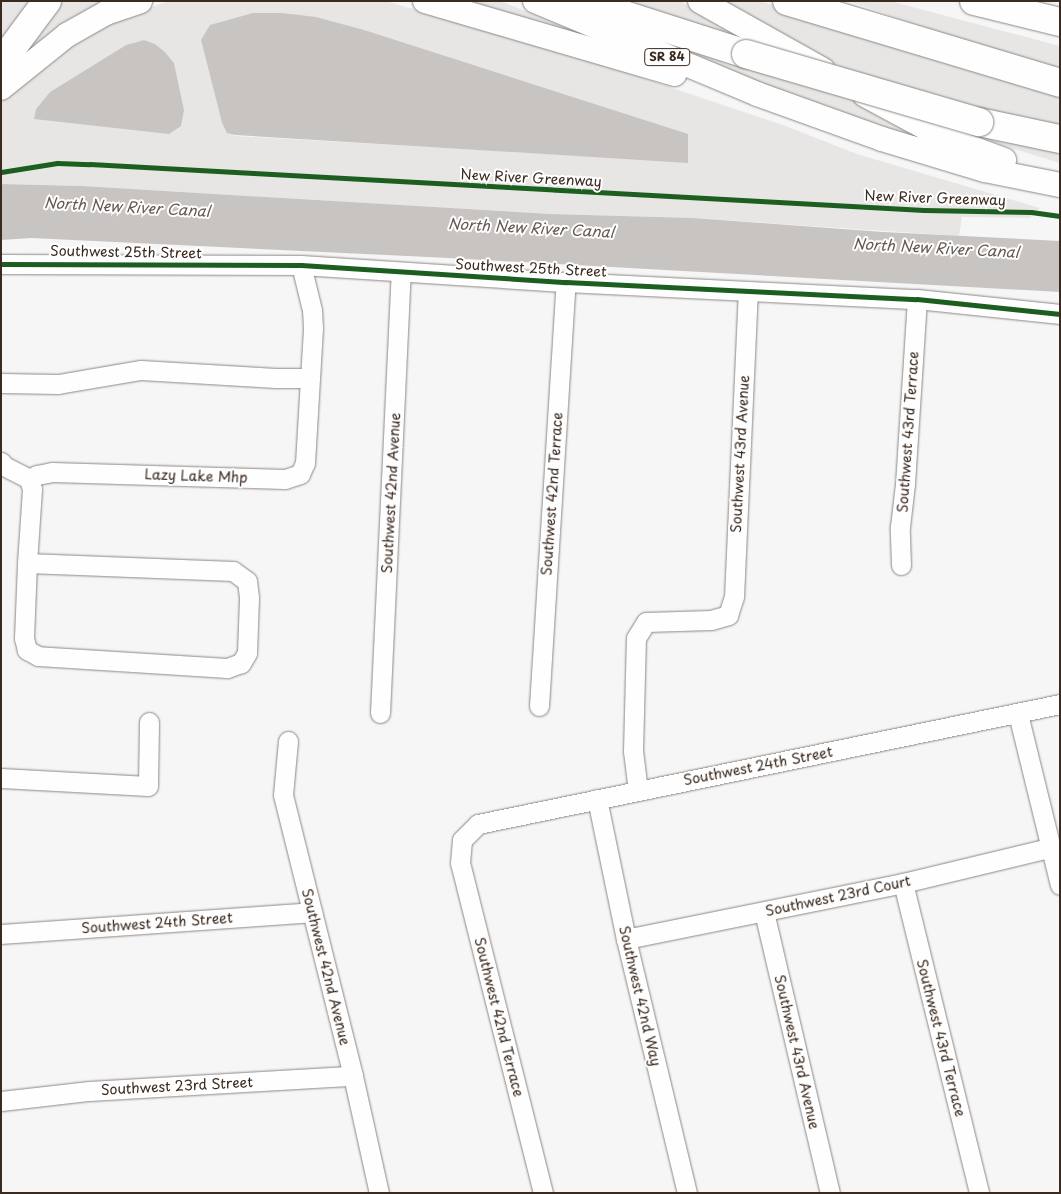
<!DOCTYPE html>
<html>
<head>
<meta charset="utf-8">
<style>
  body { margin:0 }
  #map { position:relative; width:1061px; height:1194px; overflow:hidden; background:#f7f6f6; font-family:"Playpen Sans",sans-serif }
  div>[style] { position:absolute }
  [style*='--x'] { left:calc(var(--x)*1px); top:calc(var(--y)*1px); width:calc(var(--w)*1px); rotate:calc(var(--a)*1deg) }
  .green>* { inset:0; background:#e8e6e4 }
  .water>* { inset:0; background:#c8c4c1 }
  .roads { filter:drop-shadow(0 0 1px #8b8784) drop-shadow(0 0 1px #8b8784) }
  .minor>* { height:19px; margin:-9.5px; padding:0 9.5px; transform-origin:9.5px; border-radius:9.5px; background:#fefefe }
  .major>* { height:24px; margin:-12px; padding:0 12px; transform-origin:12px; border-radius:12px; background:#fefefe }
  .highway>* { height:28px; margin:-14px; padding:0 14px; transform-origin:14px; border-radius:14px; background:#fefefe }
  .bridges { filter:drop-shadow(0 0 1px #8b8784) drop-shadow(0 0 1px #8b8784) }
  .highway-bridge>* { height:28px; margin:-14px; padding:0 14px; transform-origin:14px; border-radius:14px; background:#fefefe }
  .cycleway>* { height:5px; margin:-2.5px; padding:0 2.5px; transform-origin:2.5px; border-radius:2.5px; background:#1b5e20 }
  span { translate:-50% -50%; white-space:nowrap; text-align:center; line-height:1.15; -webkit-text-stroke:4px #fff; paint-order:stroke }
  .shield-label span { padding:1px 4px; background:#fff; border:1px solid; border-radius:4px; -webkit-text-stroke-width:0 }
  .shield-label { font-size:12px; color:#3b2a1e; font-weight:700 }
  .street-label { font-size:14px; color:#3b2a1e }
  .water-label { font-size:15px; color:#65584f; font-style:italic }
  .frame { position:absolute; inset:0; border:2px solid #3b2a1e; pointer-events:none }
</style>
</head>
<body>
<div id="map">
  <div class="green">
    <div style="clip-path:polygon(1px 1px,37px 1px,1px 54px)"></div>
    <div style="clip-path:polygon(57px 1px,129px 1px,9px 72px)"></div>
    <div style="clip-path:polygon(evenodd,169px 1px,385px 1px,568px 53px,783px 125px,857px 154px,1040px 208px,1030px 218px,962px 217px,959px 236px,693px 218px,551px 214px,82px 186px,1px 184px,1px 98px,79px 39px,129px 15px,169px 1px,144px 40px,155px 44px,165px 52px,174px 63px,184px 110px,34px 119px,36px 109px,50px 92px,126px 45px,144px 40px,169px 1px,201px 40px,688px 162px,235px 136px,228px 133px,222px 123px,201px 40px)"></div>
    <div style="clip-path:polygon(440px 1px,500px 1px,625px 51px)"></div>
    <div style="clip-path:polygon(602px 1px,680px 1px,774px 53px)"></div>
    <div style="clip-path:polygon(723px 1px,760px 1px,1060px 96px,1060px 132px,867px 82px)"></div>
    <div style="clip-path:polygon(849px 1px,890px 1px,1060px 46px,1060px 75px)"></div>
    <div style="clip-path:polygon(657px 40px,834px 89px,928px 142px,752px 80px)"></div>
    <div style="clip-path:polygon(968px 132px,1060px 150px,1060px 163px,1001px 145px)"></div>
  </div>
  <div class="water">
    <div style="clip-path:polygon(253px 13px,282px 13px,316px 17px,364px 30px,688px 134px,688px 163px,235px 135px,227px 133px,222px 123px,201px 40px,210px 25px)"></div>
    <div style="clip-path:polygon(144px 40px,155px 44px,165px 52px,174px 63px,184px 110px,181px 126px,169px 134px,34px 119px,36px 109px,50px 92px,126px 45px)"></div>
    <div style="clip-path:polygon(1px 184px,82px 186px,551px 214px,693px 218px,883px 232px,1060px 241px,1060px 292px,449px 258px,31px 238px,1px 240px)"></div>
  </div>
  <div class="roads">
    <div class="minor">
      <div style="--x:1;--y:264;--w:300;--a:0.2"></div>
      <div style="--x:301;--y:265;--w:266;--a:3.7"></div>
      <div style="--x:566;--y:282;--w:351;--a:2.8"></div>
      <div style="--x:917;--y:299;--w:144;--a:6"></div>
      <div style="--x:1;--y:383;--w:57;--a:1"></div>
      <div style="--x:58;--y:384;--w:84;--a:-9.6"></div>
      <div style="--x:141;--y:370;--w:135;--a:3.4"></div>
      <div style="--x:276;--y:378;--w:34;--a:0"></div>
      <div style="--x:1;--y:462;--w:5;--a:53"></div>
      <div style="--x:4;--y:466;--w:28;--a:27"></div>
      <div style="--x:29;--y:479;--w:9;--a:-27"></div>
      <div style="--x:37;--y:475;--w:15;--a:-11"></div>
      <div style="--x:52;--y:472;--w:233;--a:1.7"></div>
      <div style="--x:285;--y:479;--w:16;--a:-18"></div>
      <div style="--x:300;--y:474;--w:12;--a:-66"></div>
      <div style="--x:305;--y:463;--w:135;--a:-86.6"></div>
      <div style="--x:313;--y:328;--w:18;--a:-93"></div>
      <div style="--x:312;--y:310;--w:46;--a:-103.7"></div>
      <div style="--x:27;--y:563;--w:206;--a:2.2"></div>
      <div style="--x:233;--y:571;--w:17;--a:36"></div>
      <div style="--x:247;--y:581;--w:17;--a:83"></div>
      <div style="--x:249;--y:598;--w:55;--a:92.1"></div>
      <div style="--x:247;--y:653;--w:12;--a:121"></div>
      <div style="--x:241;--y:663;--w:15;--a:160"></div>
      <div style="--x:227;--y:668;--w:189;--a:-176.4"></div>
      <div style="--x:38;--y:656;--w:13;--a:-151"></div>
      <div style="--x:27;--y:650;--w:12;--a:-104"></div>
      <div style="--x:24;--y:638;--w:75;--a:-87.7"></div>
      <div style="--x:27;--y:563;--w:74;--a:-86.1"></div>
      <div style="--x:32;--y:489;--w:10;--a:-107"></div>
      <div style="--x:901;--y:565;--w:38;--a:-92"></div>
      <div style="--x:900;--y:527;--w:43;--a:-83.4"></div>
      <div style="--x:905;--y:484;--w:185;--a:-86.3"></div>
      <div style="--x:539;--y:706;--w:425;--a:-86.4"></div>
      <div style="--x:380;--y:713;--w:441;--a:-87.3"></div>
      <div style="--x:1018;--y:714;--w:176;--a:76.2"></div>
      <div style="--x:288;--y:741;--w:54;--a:95.3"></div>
      <div style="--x:283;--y:795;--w:290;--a:76"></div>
      <div style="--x:353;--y:1076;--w:120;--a:77.5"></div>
      <div style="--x:1;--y:778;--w:147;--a:3.1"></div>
      <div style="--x:148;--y:786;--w:64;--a:-89.1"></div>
      <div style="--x:638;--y:791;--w:40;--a:-97.1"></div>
      <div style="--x:633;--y:751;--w:113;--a:-88.5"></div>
      <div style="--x:636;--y:638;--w:19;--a:-58"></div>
      <div style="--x:646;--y:622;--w:65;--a:-1.8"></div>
      <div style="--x:711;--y:620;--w:18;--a:-16"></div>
      <div style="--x:728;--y:615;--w:19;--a:-72"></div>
      <div style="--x:734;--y:597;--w:305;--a:-87.4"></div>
      <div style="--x:597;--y:799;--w:143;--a:78.3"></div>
      <div style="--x:626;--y:939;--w:261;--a:76.5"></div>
      <div style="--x:903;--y:883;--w:319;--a:76.2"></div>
      <div style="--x:764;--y:912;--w:289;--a:76.8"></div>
      <div style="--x:1;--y:934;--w:312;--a:-4"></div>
      <div style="--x:626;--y:939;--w:283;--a:-11.4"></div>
      <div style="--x:903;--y:883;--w:150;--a:-13.5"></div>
      <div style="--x:1;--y:1101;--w:89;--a:-6.5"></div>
      <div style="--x:89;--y:1091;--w:264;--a:-3.3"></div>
      <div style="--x:543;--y:1193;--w:340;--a:-104.1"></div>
      <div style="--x:460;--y:863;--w:23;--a:-85"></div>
      <div style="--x:462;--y:840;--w:23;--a:-45"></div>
      <div style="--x:478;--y:824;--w:594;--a:-11.65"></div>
    </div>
    <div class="major">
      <div style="--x:425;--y:1;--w:260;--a:16.3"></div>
      <div style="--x:535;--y:1;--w:241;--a:22.7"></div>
      <div style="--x:757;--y:94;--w:133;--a:19.8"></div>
      <div style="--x:882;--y:139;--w:108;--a:16.8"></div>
      <div style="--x:985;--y:170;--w:76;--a:11.3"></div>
      <div style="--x:700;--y:1;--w:141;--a:29.3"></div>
      <div style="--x:1;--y:88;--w:85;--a:-38.8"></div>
      <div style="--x:67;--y:35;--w:45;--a:-29.4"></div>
      <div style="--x:106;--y:13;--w:36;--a:-19"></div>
      <div style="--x:865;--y:95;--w:69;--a:28.4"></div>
      <div style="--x:926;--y:128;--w:38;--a:25"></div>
      <div style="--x:961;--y:144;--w:46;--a:20.4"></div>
    </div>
    <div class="highway">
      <div style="--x:581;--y:1;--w:173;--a:17.8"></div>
      <div style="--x:787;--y:1;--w:285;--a:16.7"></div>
      <div style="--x:974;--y:1;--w:89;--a:13.7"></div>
      <div style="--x:1;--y:63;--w:77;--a:-53.4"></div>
      <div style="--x:979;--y:122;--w:83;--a:11.9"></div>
    </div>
  </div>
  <div class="bridges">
    <div class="highway-bridge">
      <div style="--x:746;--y:54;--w:243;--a:16.3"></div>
    </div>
  </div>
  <div class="cycleway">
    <div style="--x:1;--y:172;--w:57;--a:-9.1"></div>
    <div style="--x:57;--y:163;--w:33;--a:2"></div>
    <div style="--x:90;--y:164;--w:835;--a:3.16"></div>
    <div style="--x:924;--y:210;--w:107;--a:1.1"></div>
    <div style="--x:1031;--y:212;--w:29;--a:8"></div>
    <div style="--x:1;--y:264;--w:300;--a:0.2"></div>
    <div style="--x:301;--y:265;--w:266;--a:3.7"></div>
    <div style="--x:566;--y:282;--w:351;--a:2.8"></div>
    <div style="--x:917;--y:299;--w:144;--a:6"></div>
  </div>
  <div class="shield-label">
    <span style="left:667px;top:57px">SR 84</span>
  </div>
  <div class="street-label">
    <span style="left:531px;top:178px;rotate:3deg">New River Greenway</span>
    <span style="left:935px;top:198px;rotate:2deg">New River Greenway</span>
    <span style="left:126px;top:252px;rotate:1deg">Southwest 25th Street</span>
    <span style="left:531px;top:268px;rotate:3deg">Southwest 25th Street</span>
    <span style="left:908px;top:432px;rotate:-86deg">Southwest 43rd Terrace</span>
    <span style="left:740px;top:454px;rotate:-87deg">Southwest 43rd Avenue</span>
    <span style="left:196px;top:476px;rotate:2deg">Lazy Lake Mhp</span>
    <span style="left:391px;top:493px;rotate:-87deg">Southwest 42nd Avenue</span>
    <span style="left:552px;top:494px;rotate:-86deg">Southwest 42nd Terrace</span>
    <span style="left:758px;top:766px;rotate:-11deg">Southwest 24th Street</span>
    <span style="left:838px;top:896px;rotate:-12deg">Southwest 23rd Court</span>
    <span style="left:157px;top:923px;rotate:-4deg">Southwest 24th Street</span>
    <span style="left:326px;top:967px;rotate:76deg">Southwest 42nd Avenue</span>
    <span style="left:640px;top:996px;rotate:77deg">Southwest 42nd Way</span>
    <span style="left:499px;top:1017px;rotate:76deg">Southwest 42nd Terrace</span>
    <span style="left:941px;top:1038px;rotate:76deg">Southwest 43rd Terrace</span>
    <span style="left:797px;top:1052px;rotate:77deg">Southwest 43rd Avenue</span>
    <span style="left:177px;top:1086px;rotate:-3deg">Southwest 23rd Street</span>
  </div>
  <div class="water-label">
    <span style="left:127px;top:206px;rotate:3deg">North New River Canal</span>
    <span style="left:531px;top:227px;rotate:3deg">North New River Canal</span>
    <span style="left:936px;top:247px;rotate:3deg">North New River Canal</span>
  </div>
  <div class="frame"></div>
</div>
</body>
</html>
